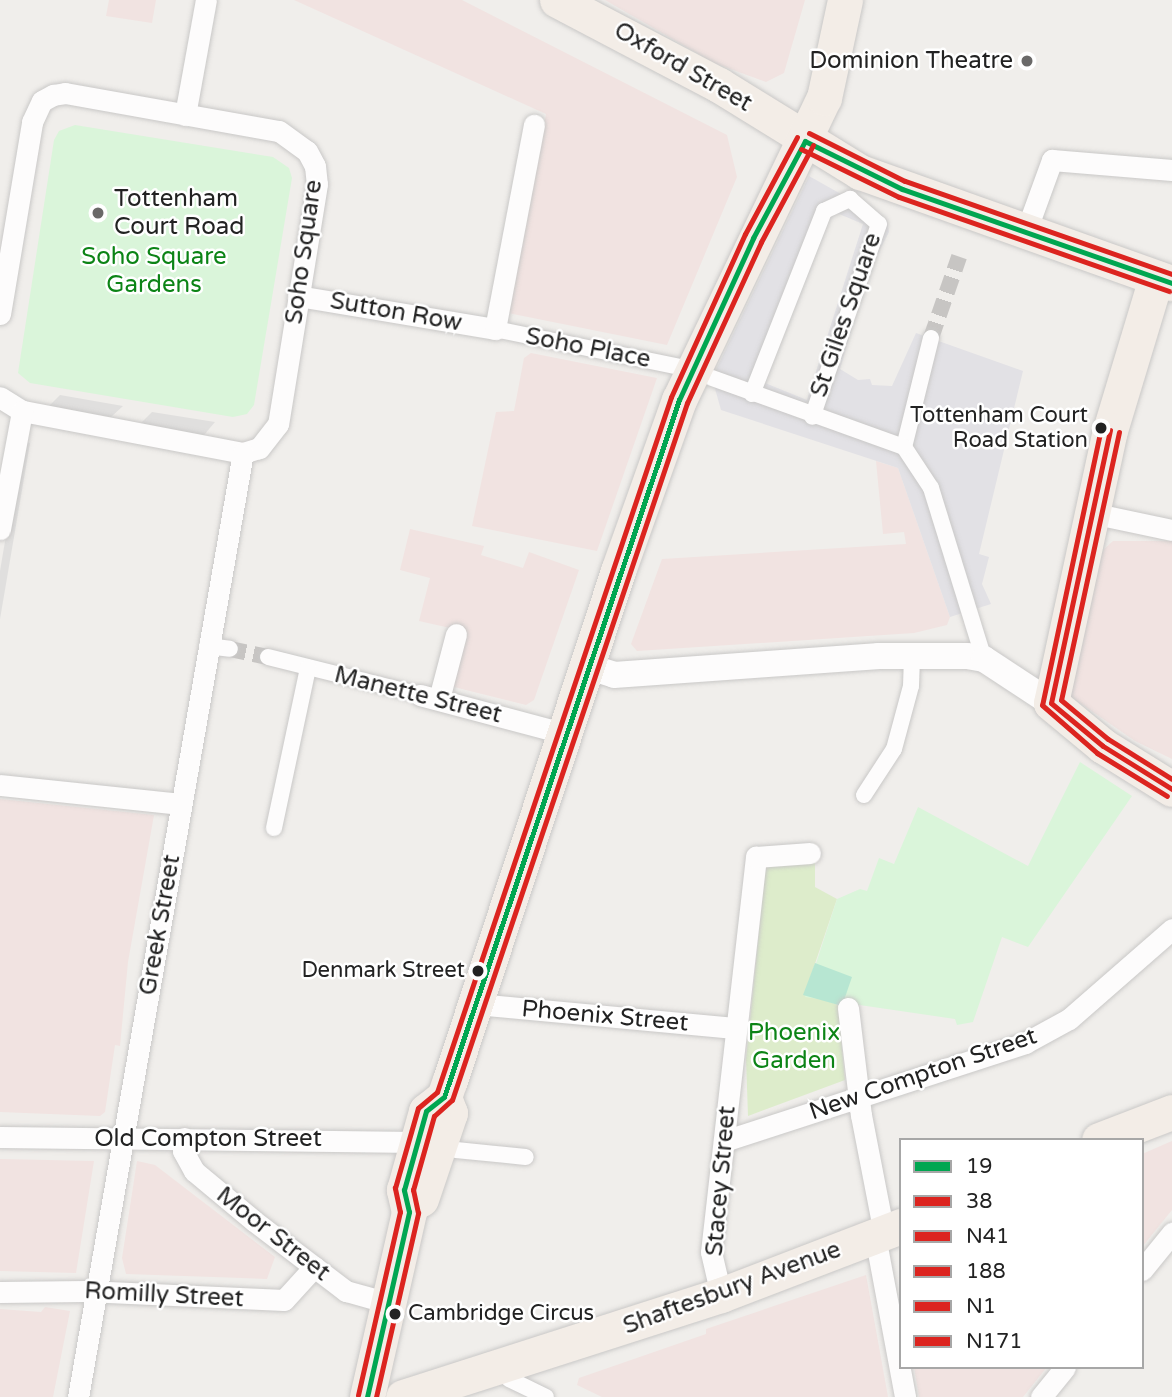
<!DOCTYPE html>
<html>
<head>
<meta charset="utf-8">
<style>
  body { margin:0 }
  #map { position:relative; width:1172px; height:1397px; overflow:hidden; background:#f0eeeb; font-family:"Varela Round",sans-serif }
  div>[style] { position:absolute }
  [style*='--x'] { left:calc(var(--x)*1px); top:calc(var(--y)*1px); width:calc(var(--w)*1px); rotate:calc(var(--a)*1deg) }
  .commercial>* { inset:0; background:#f1e3e1 }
  .grass>* { inset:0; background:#ddeccb }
  .park>* { inset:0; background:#daf5da }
  .pitch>* { inset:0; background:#b7e6d2 }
  .parking>* { inset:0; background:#e0dfde }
  .plaza>* { inset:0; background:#e2e1e5 }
  .pedestrian-tunnel>* { height:16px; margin-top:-8px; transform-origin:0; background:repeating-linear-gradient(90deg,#c7c5c3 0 16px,transparent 0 24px) }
  .roads { filter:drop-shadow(0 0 2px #c9c8c7) drop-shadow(0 0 2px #c9c8c7) }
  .pedestrian>* { height:16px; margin:-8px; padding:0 8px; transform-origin:8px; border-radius:8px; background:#fdfcfc }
  .minor>* { height:21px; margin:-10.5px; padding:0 10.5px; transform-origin:10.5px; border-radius:10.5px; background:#fdfcfc }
  .tertiary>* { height:26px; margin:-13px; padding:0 13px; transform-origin:13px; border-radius:13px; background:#fdfcfc }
  .primary>* { height:35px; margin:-17.5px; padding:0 17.5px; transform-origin:17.5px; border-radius:17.5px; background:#f3ede7 }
  .bus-1>* { height:5px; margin:-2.5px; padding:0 2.5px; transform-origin:2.5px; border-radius:2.5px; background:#00a651 }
  .bus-2>* { height:5px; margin:-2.5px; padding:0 2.5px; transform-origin:2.5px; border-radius:2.5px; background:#dc241f }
  .bus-3>* { height:5px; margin:-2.5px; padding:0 2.5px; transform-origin:2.5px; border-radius:2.5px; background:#dc241f }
  .bus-4>* { height:5px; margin:-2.5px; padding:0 2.5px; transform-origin:2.5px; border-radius:2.5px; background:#dc241f }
  .bus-5>* { height:5px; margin:-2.5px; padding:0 2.5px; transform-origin:2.5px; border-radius:2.5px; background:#dc241f }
  .bus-6>* { height:5px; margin:-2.5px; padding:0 2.5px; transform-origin:2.5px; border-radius:2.5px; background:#dc241f }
  .dots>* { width:19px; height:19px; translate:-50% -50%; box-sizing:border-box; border:4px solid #fff; border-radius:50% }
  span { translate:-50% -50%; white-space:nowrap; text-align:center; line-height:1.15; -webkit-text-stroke:5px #fff; paint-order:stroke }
  .bus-label { font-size:22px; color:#222 }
  .right { translate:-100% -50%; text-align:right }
  .left { translate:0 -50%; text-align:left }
  .poi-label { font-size:24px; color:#222 }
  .street-label { font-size:24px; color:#222 }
  .park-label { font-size:24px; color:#0c8416 }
  .legend { position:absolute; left:899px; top:1138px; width:245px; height:231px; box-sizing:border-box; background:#fff; border:2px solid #a7a7a7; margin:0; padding:9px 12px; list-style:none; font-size:21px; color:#222 }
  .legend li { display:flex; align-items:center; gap:14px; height:35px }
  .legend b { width:35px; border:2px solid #a7a7a7 }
</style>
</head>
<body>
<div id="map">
  <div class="commercial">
    <div style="clip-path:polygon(109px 0,156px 0,152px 23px,106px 16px)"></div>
    <div style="clip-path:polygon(294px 0,462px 0,727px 135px,737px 177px,667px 345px,508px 313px,546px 114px)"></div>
    <div style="clip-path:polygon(605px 0,805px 0,784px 73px,766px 82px,714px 63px)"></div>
    <div style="clip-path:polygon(531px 353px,657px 378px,597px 551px,472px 526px,496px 412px,514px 411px,524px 358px)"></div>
    <div style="clip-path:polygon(876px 461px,898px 468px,950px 617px,947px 625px,914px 633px,637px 651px,631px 644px,662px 559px,906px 544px,904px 532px,883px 534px)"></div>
    <div style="clip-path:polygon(410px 529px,484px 546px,481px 555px,523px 568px,529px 552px,579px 570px,534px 700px,526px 705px,450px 686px,450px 628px,419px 621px,430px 578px,400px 570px)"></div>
    <div style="clip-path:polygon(1113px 541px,1172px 541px,1172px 759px,1135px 741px,1067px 694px,1102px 551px)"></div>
    <div style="clip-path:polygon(0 799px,154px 815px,128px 962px,120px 1046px,115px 1045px,105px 1112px,100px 1116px,0 1112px)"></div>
    <div style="clip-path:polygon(1172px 1141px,1172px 1210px,1142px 1247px,1142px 1154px)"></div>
    <div style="clip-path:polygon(0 1159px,94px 1161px,76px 1273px,0 1271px)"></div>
    <div style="clip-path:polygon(137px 1161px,155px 1165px,275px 1257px,267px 1279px,126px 1274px,122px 1258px)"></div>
    <div style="clip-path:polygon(866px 1275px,888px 1397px,602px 1397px,577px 1385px,579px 1378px,706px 1334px,706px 1329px)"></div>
    <div style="clip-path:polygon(45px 1307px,70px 1311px,53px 1397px,0 1397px,0 1309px,41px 1312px)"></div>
    <div style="clip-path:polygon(914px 1367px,1047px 1367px,1023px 1397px,919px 1397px)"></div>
  </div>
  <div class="grass">
    <div style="clip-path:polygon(815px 860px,815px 887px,837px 899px,805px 993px,838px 1005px,845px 1080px,748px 1116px,746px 1059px,766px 862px)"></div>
  </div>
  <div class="park">
    <div style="clip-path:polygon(75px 125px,273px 157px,289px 168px,292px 178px,254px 405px,247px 414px,233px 417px,30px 383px,18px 373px,54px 140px,59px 131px)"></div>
    <div style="clip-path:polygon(1080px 762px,1132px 796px,1028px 947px,1002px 937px,973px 1022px,957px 1025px,955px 1019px,805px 997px,837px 899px,860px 889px,867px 891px,879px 858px,894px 864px,918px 807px,1028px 866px)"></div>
  </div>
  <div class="pitch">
    <div style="clip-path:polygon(815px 963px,852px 977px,842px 1006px,803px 995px)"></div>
  </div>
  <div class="parking">
    <div style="clip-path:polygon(60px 395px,123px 406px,111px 417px,48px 407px)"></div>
    <div style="clip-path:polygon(152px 412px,215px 422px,204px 435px,140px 424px)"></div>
    <div style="clip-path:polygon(22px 441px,30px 443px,0 619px,0 571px)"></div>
  </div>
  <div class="plaza">
    <div style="clip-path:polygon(evenodd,809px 176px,887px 220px,889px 232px,867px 275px,840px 369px,858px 380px,870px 379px,872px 385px,892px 386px,916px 333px,1023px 371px,979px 554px,989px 557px,982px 584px,991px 604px,950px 617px,898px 468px,721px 410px,712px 378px,809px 176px,832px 211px,863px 224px,807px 400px,765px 383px,832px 211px)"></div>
  </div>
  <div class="pedestrian-tunnel">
    <div style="--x:931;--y:338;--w:86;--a:-70.9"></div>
    <div style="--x:230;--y:649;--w:39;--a:12"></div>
  </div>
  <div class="roads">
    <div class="pedestrian">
      <div style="--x:495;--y:329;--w:189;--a:11.6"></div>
      <div style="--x:931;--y:338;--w:112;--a:103.9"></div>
      <div style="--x:904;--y:447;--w:49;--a:56.6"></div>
      <div style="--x:931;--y:488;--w:179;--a:72.8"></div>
      <div style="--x:712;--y:378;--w:204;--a:19.8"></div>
      <div style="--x:752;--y:394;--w:197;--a:-68.5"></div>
      <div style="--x:824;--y:211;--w:29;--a:-25"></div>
      <div style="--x:850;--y:199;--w:38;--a:41"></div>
      <div style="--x:879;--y:224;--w:204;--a:109.1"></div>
      <div style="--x:207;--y:646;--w:23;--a:7"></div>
      <div style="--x:268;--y:657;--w:157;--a:14"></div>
      <div style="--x:864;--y:795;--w:55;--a:-56.9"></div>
      <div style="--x:894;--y:749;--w:65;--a:-74.9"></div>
      <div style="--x:911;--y:686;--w:31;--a:-88"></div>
      <div style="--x:274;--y:828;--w:164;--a:-78"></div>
      <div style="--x:456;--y:1150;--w:70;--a:5.7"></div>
      <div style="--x:501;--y:1365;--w:16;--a:60"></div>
      <div style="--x:509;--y:1379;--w:41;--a:25.9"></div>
    </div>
    <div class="minor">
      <div style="--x:185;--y:115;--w:117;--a:-79.7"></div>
      <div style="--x:1025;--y:234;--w:79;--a:-70"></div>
      <div style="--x:1052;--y:160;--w:120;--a:4.8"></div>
      <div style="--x:298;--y:296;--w:200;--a:9.5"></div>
      <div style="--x:495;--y:329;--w:208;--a:-79.2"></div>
      <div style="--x:0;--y:314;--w:195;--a:-80.5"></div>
      <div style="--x:32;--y:122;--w:23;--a:-65"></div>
      <div style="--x:42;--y:101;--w:13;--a:-29"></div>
      <div style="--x:53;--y:95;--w:12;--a:-9"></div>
      <div style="--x:65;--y:93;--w:217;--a:10.1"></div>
      <div style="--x:279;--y:131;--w:34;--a:36"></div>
      <div style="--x:307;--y:151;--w:17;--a:62"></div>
      <div style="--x:315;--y:166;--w:18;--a:84"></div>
      <div style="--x:317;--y:184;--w:243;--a:99.2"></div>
      <div style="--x:278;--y:424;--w:31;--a:128"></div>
      <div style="--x:259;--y:448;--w:17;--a:163"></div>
      <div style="--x:243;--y:453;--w:225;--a:-169.2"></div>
      <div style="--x:22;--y:411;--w:26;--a:-148"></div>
      <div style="--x:1091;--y:513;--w:83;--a:11.9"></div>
      <div style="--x:0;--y:529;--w:120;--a:-79.4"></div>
      <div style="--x:420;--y:695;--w:152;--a:14.9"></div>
      <div style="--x:439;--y:699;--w:67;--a:-75.3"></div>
      <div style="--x:0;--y:785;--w:181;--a:6"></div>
      <div style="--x:476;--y:1004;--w:260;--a:5.3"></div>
      <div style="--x:848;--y:1008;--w:108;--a:83.1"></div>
      <div style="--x:861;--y:1115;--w:120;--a:79"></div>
      <div style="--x:0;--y:1137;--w:417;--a:0.7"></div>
      <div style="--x:184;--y:1138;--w:13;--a:94"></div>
      <div style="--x:183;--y:1151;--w:23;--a:61"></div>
      <div style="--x:194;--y:1171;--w:78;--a:39.8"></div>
      <div style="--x:254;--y:1221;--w:116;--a:37.3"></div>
      <div style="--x:346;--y:1291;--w:45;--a:15.6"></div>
      <div style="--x:724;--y:1141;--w:317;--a:-18"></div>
      <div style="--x:1025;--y:1043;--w:50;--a:-28.6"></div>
      <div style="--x:1069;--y:1019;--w:137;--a:-41.1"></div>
      <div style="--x:875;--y:1236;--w:164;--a:79.4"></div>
      <div style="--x:1142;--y:1270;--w:48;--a:-51"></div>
      <div style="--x:0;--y:1292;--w:86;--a:-0.7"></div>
      <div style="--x:86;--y:1291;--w:198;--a:2.6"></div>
      <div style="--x:284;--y:1300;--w:45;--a:-47.7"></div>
      <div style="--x:721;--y:1295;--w:44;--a:-103.1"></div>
      <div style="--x:711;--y:1252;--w:398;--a:-83.5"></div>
      <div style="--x:756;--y:857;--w:54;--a:-4.2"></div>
      <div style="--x:78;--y:1397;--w:958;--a:-80.09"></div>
      <div style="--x:1041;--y:1397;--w:38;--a:-51"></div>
    </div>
    <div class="tertiary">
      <div style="--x:587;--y:666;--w:28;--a:18"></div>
      <div style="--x:614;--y:675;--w:266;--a:-4.1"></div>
      <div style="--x:879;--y:656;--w:88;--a:0"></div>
      <div style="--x:967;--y:656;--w:17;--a:10"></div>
      <div style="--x:984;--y:659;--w:80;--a:33.3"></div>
    </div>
    <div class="primary">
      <div style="--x:557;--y:0;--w:183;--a:27.7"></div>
      <div style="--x:719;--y:85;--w:166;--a:31.7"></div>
      <div style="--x:860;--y:172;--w:331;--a:19.6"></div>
      <div style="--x:1156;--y:278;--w:159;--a:106.8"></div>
      <div style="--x:1110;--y:430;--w:279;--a:102.2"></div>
      <div style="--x:1051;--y:703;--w:67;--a:39.6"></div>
      <div style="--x:1103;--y:746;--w:81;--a:31.9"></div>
      <div style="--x:1099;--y:1140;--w:78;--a:-21"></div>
      <div style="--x:421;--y:1199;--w:91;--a:-71.4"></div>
      <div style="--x:450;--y:1113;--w:17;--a:-111"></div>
      <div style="--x:367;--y:1397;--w:190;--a:-77.2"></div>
      <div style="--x:409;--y:1212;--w:23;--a:-103"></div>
      <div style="--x:404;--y:1190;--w:82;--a:-74.4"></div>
      <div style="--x:426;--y:1111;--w:23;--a:-38"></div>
      <div style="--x:444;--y:1097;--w:18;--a:-71"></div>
      <div style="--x:450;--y:1080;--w:536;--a:-71.73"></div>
      <div style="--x:618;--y:571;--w:182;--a:-70.4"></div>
      <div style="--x:679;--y:400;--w:335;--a:-64.4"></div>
      <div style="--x:824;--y:98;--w:100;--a:-77.9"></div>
      <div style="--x:403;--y:1397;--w:334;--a:-17.8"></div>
      <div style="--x:721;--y:1295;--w:193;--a:-21"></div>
    </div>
  </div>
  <div class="bus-1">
    <div style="--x:805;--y:141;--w:108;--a:26.3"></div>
    <div style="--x:902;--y:189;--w:286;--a:19.2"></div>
    <div style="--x:367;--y:1397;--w:190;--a:-77.2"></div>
    <div style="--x:409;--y:1212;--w:23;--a:-103"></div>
    <div style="--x:404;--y:1190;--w:82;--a:-74.4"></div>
    <div style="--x:426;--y:1111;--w:23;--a:-38"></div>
    <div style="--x:444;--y:1097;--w:736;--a:-71.37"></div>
    <div style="--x:679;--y:400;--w:178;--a:-65.4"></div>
    <div style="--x:753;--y:238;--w:110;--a:-61.8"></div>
  </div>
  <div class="bus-2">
    <div style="--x:801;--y:149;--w:109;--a:26.1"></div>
    <div style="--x:899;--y:197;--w:286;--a:19.2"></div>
    <div style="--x:376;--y:1397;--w:189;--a:-77.1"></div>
    <div style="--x:418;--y:1213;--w:24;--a:-102"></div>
    <div style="--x:413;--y:1190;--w:77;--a:-74.2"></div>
    <div style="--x:434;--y:1116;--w:24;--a:-42"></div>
    <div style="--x:452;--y:1100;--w:736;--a:-71.37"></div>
    <div style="--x:687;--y:403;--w:177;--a:-65.3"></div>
    <div style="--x:761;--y:242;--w:110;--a:-61.8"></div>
  </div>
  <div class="bus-3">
    <div style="--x:809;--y:133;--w:107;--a:26.6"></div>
    <div style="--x:905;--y:181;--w:283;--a:19.2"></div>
    <div style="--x:358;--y:1395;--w:188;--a:-77.1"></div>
    <div style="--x:400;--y:1212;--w:25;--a:-102"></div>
    <div style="--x:395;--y:1188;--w:83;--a:-74"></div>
    <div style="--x:418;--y:1108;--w:25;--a:-40"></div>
    <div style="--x:437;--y:1092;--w:733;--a:-71.39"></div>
    <div style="--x:671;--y:397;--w:179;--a:-65.6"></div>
    <div style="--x:745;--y:234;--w:110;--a:-61.8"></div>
  </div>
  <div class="bus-4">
    <div style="--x:1110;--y:430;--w:279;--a:102.2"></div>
    <div style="--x:1051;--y:703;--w:67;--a:39.6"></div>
    <div style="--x:1103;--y:746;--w:81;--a:31.9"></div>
  </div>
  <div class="bus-5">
    <div style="--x:1101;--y:428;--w:283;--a:102"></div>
    <div style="--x:1042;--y:705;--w:73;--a:41.1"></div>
    <div style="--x:1097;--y:753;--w:82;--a:31.6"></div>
  </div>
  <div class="bus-6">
    <div style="--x:1119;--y:432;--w:274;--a:102.2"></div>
    <div style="--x:1061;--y:700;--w:61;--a:39.7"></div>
    <div style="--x:1108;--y:739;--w:75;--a:32"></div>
  </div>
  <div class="dots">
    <div style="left:1027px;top:61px;background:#6a6968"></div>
    <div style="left:98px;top:213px;background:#6a6968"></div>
    <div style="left:1101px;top:428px;background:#222"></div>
    <div style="left:478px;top:971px;background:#222"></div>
    <div style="left:395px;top:1314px;background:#222"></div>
  </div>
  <div class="bus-label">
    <span class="right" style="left:1088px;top:428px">Tottenham Court<br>Road Station</span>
    <span class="right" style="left:465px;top:971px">Denmark Street</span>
    <span class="left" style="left:408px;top:1314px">Cambridge Circus</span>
  </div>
  <div class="poi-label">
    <span class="right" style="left:1013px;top:61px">Dominion Theatre</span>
    <span class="left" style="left:114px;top:213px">Tottenham<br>Court Road</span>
  </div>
  <div class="street-label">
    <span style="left:683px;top:67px;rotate:30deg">Oxford Street</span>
    <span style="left:304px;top:252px;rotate:-82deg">Soho Square</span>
    <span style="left:396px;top:312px;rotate:10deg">Sutton Row</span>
    <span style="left:846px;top:315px;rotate:-71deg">St Giles Square</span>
    <span style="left:588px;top:348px;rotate:11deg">Soho Place</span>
    <span style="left:418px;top:695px;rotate:14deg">Manette Street</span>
    <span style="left:160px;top:925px;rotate:-80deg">Greek Street</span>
    <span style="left:605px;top:1016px;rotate:5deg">Phoenix Street</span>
    <span style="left:923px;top:1074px;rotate:-19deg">New Compton Street</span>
    <span style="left:208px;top:1139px">Old Compton Street</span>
    <span style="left:721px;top:1181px;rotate:-85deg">Stacey Street</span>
    <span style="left:273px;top:1234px;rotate:38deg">Moor Street</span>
    <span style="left:732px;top:1288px;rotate:-20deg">Shaftesbury Avenue</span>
    <span style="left:164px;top:1295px;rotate:3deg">Romilly Street</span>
  </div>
  <div class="park-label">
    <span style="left:154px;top:271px">Soho Square<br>Gardens</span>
    <span style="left:794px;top:1047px">Phoenix<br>Garden</span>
  </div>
  <ul class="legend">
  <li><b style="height:9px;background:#00a651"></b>19</li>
  <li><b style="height:9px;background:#dc241f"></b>38</li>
  <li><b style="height:9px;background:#dc241f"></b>N41</li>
  <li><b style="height:9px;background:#dc241f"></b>188</li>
  <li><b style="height:9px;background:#dc241f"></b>N1</li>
  <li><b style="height:9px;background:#dc241f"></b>N171</li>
  </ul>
</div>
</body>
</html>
